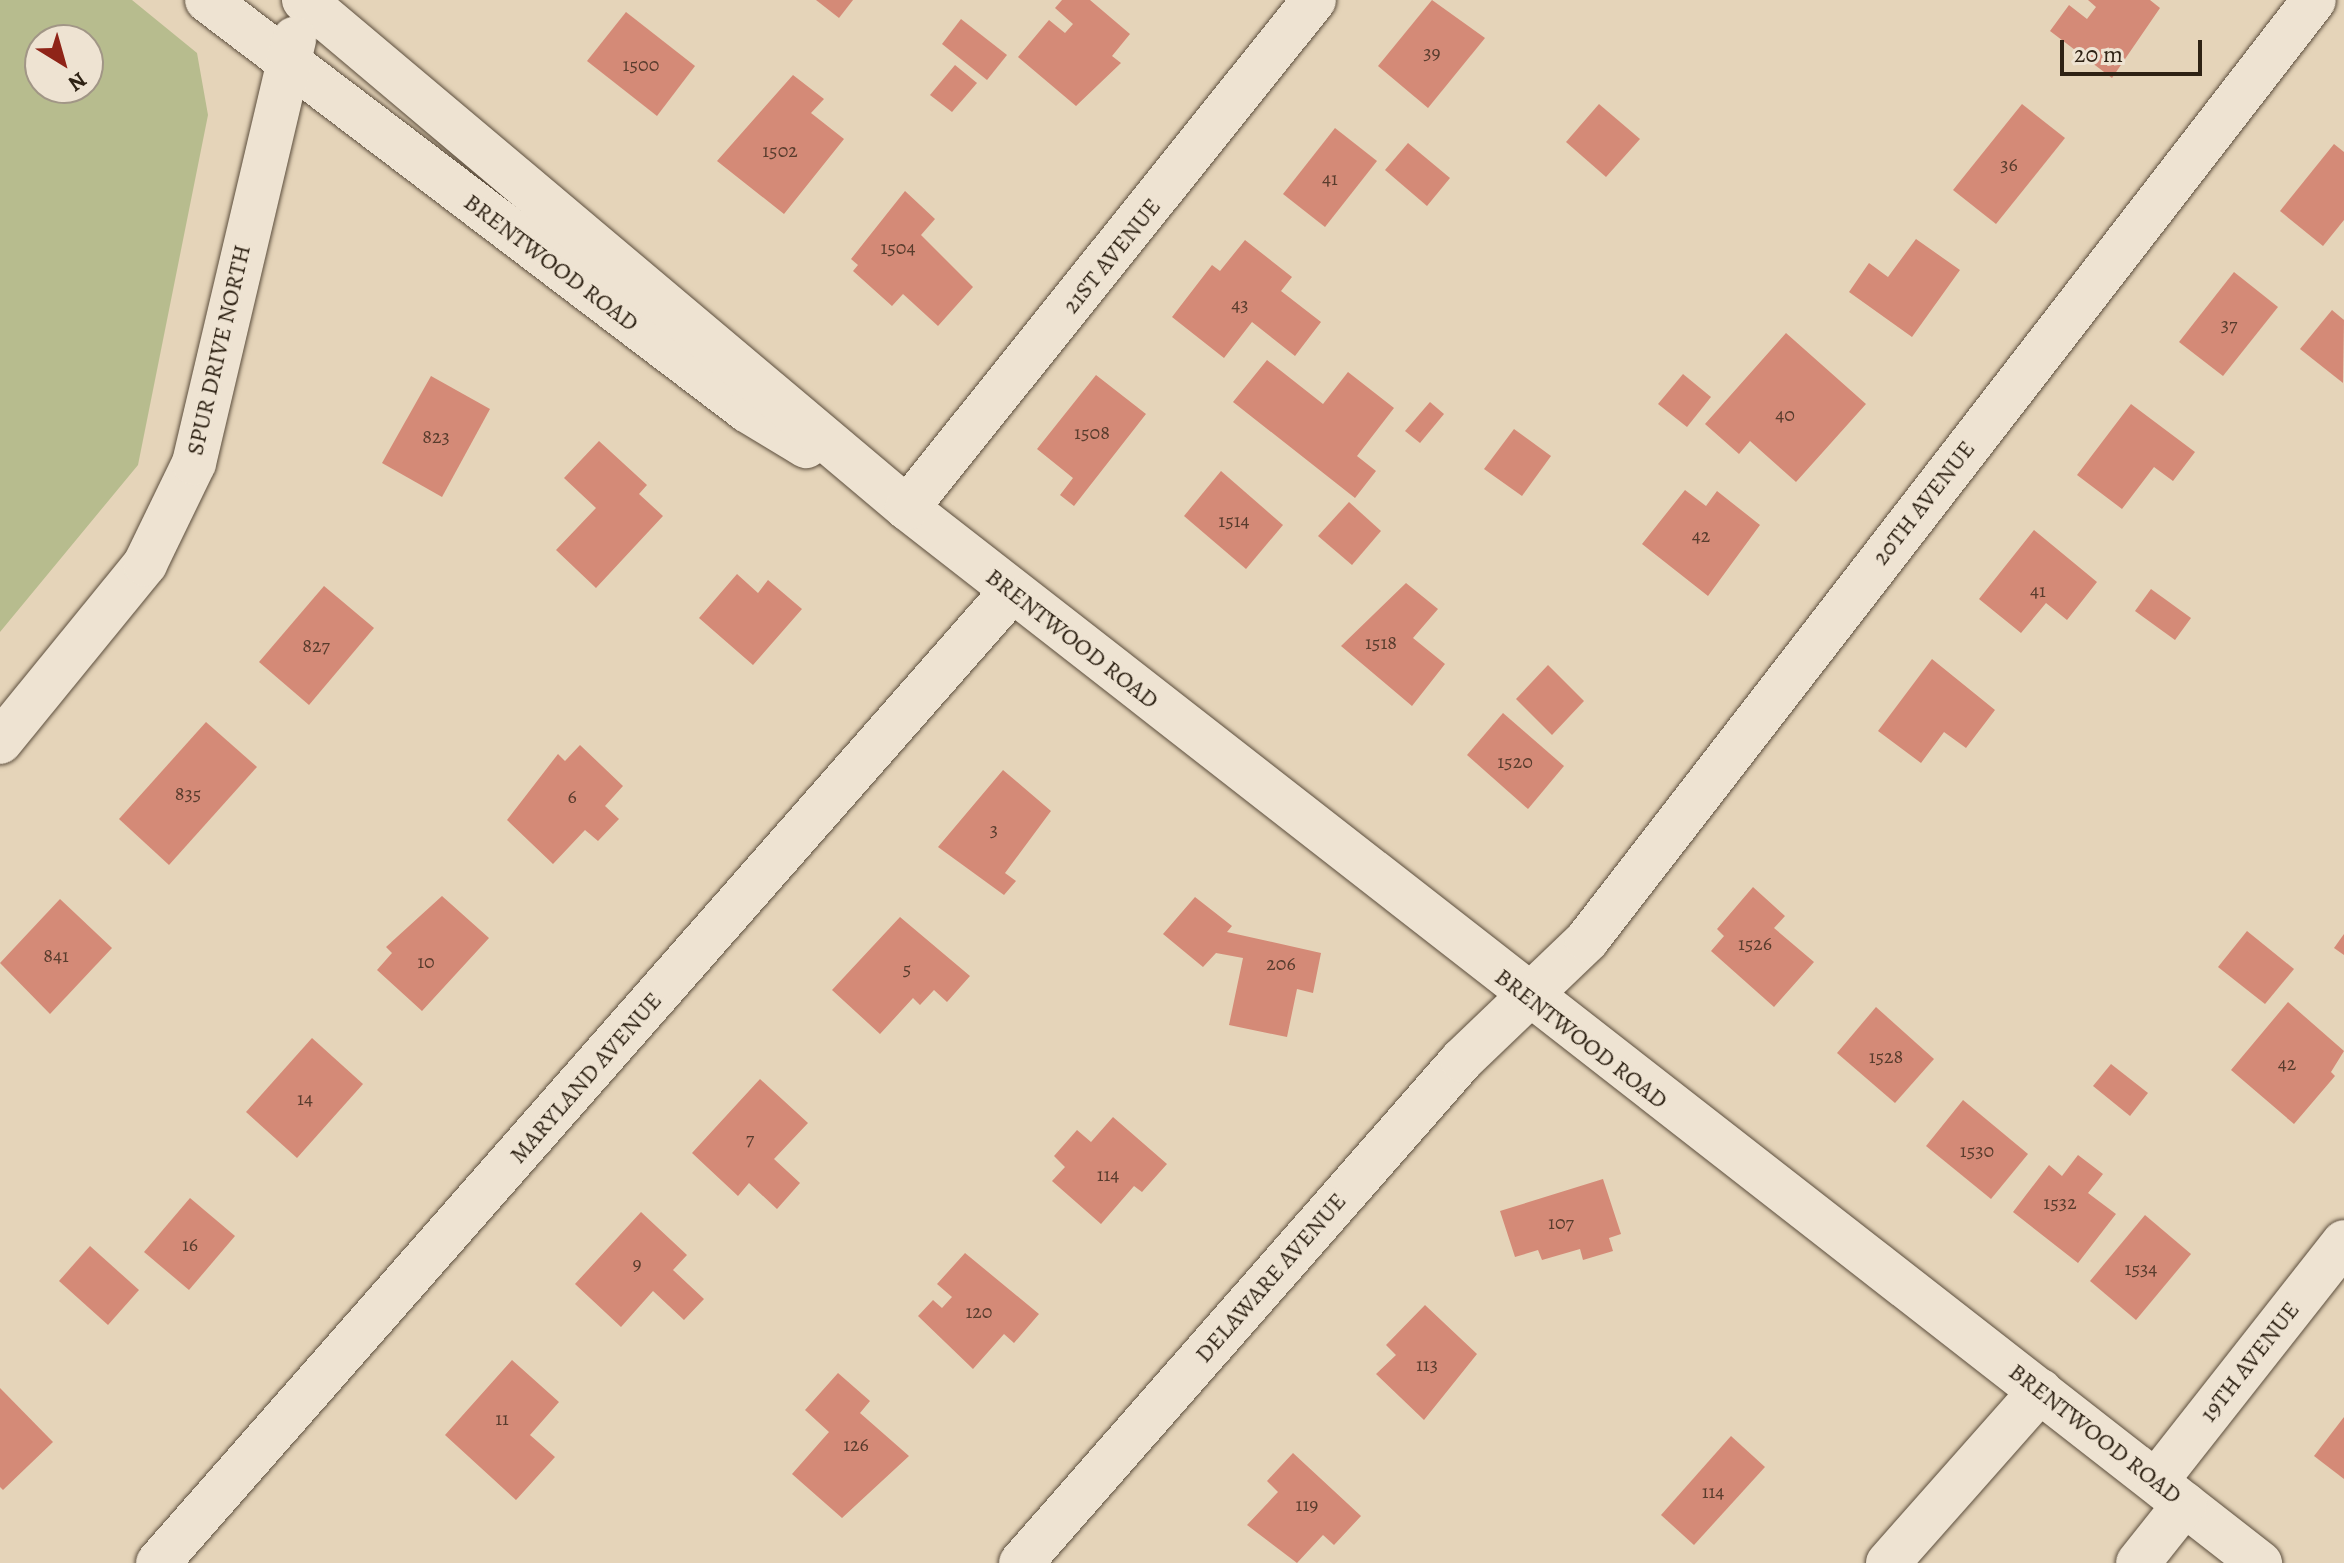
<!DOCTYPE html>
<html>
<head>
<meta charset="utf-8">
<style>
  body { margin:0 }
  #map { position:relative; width:2344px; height:1563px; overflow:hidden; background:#e5d4b9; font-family:Alegreya,serif }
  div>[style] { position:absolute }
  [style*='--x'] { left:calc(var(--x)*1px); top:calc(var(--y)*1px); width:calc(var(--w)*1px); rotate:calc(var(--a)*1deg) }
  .green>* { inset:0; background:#b7bc8e }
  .building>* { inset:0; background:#d48a77 }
  .roads { filter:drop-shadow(0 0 2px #5c4e3d) drop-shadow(0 0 2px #5c4e3d) }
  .minor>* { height:44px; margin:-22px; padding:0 22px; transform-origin:22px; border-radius:22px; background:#eee3d2 }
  span { translate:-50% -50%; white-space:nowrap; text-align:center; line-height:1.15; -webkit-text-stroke:8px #eee3d2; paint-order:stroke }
  .number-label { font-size:20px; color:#583c2d }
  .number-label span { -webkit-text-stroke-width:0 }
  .street-label { font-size:24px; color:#2e2214 }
  .north { position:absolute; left:24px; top:24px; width:80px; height:80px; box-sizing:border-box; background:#eee3d2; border:2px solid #a19686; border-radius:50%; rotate:143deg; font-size:22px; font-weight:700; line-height:32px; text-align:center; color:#2e2214 }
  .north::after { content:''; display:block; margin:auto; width:28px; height:36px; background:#8f2418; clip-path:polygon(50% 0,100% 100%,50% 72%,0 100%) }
  .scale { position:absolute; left:2060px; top:40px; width:142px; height:36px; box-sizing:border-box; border:4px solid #2e2214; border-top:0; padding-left:10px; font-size:24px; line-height:28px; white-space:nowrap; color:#2e2214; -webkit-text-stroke:6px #eee3d2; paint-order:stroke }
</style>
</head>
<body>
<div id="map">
  <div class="green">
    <div style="clip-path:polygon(evenodd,0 0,132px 0,197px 53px,208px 115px,138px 465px,0 632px,0 0,40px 40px,88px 40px,88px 88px,40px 88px,40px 40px)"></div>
  </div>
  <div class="building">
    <div style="clip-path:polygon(816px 0,853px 0,839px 18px)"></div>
    <div style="clip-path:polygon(1062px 0,1090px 0,1130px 34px,1112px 56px,1121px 63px,1076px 106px,1018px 57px,1049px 20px,1065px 33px,1073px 24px,1055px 8px)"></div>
    <div style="clip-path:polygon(1432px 0,1485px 38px,1428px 108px,1378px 66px)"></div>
    <div style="clip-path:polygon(2088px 0,2150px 0,2160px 8px,2112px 78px,2050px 31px,2069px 5px,2087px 19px,2096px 7px)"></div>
    <div style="clip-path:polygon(626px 12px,695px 66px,657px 116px,587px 61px)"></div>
    <div style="clip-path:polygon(961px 19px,1007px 55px,987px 80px,942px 44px)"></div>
    <div style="clip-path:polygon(955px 65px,977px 83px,952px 112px,930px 95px)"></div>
    <div style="clip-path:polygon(793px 75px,824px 99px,811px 113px,844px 139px,784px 214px,717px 161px)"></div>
    <div style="clip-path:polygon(1599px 104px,1640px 139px,1606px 177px,1566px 142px)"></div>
    <div style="clip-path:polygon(2022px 104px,2065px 138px,1996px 224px,1953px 190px)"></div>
    <div style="clip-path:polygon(1335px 128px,1377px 161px,1325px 227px,1283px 194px)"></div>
    <div style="clip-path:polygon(1408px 143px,1450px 178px,1427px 206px,1385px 170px)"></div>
    <div style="clip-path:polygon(2334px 144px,2344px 152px,2344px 220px,2323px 246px,2280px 211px)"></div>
    <div style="clip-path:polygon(905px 191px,935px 219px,921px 235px,973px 287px,938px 326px,903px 294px,892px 306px,853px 271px,858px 265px,851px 259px)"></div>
    <div style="clip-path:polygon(1916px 239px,1960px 270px,1912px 337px,1849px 292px,1869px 263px,1888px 277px)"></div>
    <div style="clip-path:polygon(1245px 240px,1292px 277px,1281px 291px,1321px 322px,1295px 356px,1252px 322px,1224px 358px,1172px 317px,1212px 265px,1220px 271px)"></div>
    <div style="clip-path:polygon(2234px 272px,2278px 307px,2223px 376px,2179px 342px)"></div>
    <div style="clip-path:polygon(2332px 310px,2344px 320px,2343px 383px,2300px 349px)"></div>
    <div style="clip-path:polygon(1786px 333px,1866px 404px,1796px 482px,1750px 441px,1739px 454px,1705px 424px)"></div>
    <div style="clip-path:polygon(1267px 360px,1323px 404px,1348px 372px,1394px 408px,1357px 456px,1376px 471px,1355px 498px,1233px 402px)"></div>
    <div style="clip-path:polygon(1683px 374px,1711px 397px,1687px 427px,1658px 404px)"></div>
    <div style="clip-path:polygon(1096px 375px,1146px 414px,1074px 506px,1060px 495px,1073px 478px,1037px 449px)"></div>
    <div style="clip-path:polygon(431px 376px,490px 409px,442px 497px,382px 463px)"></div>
    <div style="clip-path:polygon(1430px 402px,1444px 414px,1420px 443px,1405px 431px)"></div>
    <div style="clip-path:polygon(2131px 404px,2195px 452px,2173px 481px,2154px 467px,2122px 509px,2077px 475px)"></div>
    <div style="clip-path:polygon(1514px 429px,1551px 456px,1522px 496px,1484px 469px)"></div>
    <div style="clip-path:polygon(599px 441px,647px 485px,639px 494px,663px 516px,596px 588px,556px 550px,596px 508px,564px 478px)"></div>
    <div style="clip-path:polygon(1221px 471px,1283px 525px,1246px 569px,1184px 516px)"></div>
    <div style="clip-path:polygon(1685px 490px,1706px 506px,1717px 491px,1760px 525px,1708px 596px,1642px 544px)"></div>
    <div style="clip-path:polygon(1349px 502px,1381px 531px,1352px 565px,1318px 536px)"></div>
    <div style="clip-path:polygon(2034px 530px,2097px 582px,2067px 620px,2046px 603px,2021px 633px,1979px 599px)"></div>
    <div style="clip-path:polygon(737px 574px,758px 593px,768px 580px,802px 609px,753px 665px,699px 618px)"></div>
    <div style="clip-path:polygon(1406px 583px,1438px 609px,1413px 638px,1445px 664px,1412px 706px,1341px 646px)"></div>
    <div style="clip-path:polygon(324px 586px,374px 628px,309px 705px,259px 662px)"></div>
    <div style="clip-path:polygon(2151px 589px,2191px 618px,2175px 640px,2135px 611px)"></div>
    <div style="clip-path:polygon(1932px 659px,1995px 710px,1966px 748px,1944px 732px,1921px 763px,1878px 731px)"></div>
    <div style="clip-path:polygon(1548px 665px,1584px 701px,1552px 735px,1516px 699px)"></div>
    <div style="clip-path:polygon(1503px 713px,1564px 766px,1528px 809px,1467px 755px)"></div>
    <div style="clip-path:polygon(206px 722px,257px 767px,169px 865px,119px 819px)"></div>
    <div style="clip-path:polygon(580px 745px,623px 786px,605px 806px,619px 819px,598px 841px,585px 830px,553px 864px,507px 820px,558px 754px,565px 761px)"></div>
    <div style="clip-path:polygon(1003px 770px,1051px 811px,1005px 873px,1016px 881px,1004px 895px,938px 847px)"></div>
    <div style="clip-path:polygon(1753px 887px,1785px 916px,1774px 928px,1814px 962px,1774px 1007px,1711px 951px,1724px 936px,1717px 929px)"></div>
    <div style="clip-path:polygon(442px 896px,489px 938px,422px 1011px,377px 970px,392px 953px,386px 947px)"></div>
    <div style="clip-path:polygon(1195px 897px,1232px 926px,1227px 932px,1321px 953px,1313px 993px,1297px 989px,1287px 1037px,1229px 1025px,1243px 958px,1216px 953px,1203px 967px,1163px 934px)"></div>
    <div style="clip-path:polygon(60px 899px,112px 948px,50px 1014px,0 963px)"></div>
    <div style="clip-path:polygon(900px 917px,970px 976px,947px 1002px,934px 990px,920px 1005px,913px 998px,880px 1034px,832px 990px)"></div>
    <div style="clip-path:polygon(2247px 931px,2294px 969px,2265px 1004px,2218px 967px)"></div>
    <div style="clip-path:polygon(2344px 934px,2344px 955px,2334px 948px)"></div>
    <div style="clip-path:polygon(2288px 1002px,2344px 1051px,2331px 1072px,2335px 1076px,2294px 1124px,2231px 1070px)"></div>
    <div style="clip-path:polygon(1876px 1007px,1934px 1059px,1895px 1103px,1837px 1053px)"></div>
    <div style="clip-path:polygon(312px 1038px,363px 1084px,297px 1158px,246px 1112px)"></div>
    <div style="clip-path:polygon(2111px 1064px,2148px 1093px,2130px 1116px,2093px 1086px)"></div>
    <div style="clip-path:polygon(760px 1079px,808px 1123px,774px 1159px,800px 1183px,777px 1209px,749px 1183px,738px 1196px,692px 1153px)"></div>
    <div style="clip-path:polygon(1963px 1100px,2028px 1154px,1991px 1199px,1926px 1146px)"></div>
    <div style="clip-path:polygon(1113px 1117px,1167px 1164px,1142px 1192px,1134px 1186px,1101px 1224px,1052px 1181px,1065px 1167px,1054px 1156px,1077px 1130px,1091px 1142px)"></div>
    <div style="clip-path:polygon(2078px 1155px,2103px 1174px,2088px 1193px,2116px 1214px,2078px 1263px,2013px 1212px,2049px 1165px,2062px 1176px)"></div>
    <div style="clip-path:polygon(1603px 1179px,1621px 1234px,1609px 1238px,1613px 1251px,1583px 1260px,1580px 1249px,1542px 1260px,1538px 1250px,1515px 1257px,1500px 1211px)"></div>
    <div style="clip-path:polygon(190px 1198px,235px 1236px,189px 1290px,144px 1252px)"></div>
    <div style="clip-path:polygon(641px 1212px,687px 1255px,673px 1270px,704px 1299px,684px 1320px,653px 1291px,621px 1327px,575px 1284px)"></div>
    <div style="clip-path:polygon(2145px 1215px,2191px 1254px,2136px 1320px,2090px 1281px)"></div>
    <div style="clip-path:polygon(90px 1246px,139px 1290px,108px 1325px,59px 1281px)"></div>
    <div style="clip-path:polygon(965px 1253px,1039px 1314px,1014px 1343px,1004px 1334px,973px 1369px,918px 1316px,933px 1300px,942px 1308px,952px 1297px,937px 1284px)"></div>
    <div style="clip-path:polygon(1425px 1305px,1477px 1354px,1424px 1420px,1376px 1374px,1396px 1355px,1386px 1345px)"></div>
    <div style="clip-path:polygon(512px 1360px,559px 1402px,530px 1435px,555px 1457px,516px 1500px,445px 1435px)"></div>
    <div style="clip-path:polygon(838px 1373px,870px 1401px,860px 1413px,909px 1456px,842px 1518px,792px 1474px,829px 1432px,805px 1410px)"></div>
    <div style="clip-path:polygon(0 1388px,53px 1442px,3px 1490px,0 1487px)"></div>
    <div style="clip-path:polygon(2344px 1417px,2344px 1479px,2314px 1456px)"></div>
    <div style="clip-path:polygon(1731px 1436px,1765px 1467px,1694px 1545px,1661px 1515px)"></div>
    <div style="clip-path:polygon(1293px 1453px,1361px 1516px,1334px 1545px,1323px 1535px,1297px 1563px,1247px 1525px,1278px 1492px,1267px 1481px)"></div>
  </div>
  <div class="roads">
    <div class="minor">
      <div style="--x:207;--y:0;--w:679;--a:37.22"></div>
      <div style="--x:748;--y:411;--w:68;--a:31.1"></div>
      <div style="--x:304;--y:0;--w:788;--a:40.11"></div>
      <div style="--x:907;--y:508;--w:1716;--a:37.95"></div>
      <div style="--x:907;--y:508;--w:651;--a:-51.3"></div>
      <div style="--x:0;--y:742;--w:230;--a:-50.8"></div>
      <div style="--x:145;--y:564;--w:112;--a:-64.1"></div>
      <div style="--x:194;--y:463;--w:436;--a:-76.7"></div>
      <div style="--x:2156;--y:1481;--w:304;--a:-51.8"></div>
      <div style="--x:158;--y:1563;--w:1294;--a:-48.7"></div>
      <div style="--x:1021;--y:1563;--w:669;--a:-48.76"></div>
      <div style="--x:1462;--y:1060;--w:173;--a:-43.8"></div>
      <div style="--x:1587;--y:940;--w:1188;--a:-52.28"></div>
      <div style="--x:1888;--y:1563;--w:230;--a:-48.5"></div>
      <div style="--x:2138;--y:1563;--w:75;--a:-51.5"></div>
    </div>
  </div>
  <div class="number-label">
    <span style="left:1432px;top:52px">39</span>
    <span style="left:641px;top:64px">1500</span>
    <span style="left:780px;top:150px">1502</span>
    <span style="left:2009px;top:164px">36</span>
    <span style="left:1330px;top:178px">41</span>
    <span style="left:898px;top:247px">1504</span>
    <span style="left:1240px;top:304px">43</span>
    <span style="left:2229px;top:324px">37</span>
    <span style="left:1785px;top:414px">40</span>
    <span style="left:1092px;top:432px">1508</span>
    <span style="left:436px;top:436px">823</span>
    <span style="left:1234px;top:520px">1514</span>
    <span style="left:1701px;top:535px">42</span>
    <span style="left:2038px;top:590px">41</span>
    <span style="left:1381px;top:642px">1518</span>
    <span style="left:316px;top:645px">827</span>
    <span style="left:1515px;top:761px">1520</span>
    <span style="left:188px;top:793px">835</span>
    <span style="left:572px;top:796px">6</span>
    <span style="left:994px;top:829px">3</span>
    <span style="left:1755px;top:943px">1526</span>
    <span style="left:56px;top:955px">841</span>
    <span style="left:426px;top:961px">10</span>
    <span style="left:1281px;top:963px">206</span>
    <span style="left:907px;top:968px">5</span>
    <span style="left:1886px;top:1056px">1528</span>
    <span style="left:2287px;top:1063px">42</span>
    <span style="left:305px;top:1098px">14</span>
    <span style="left:750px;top:1138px">7</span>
    <span style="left:1977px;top:1150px">1530</span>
    <span style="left:1108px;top:1174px">114</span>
    <span style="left:2060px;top:1202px">1532</span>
    <span style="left:1561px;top:1222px">107</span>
    <span style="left:190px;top:1244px">16</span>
    <span style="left:637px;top:1263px">9</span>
    <span style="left:2141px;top:1268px">1534</span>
    <span style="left:979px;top:1311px">120</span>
    <span style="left:1427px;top:1364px">113</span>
    <span style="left:502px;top:1418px">11</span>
    <span style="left:856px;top:1444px">126</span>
    <span style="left:1713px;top:1491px">114</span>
    <span style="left:1307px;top:1504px">119</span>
  </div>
  <div class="street-label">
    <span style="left:1112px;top:256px;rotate:-51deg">21ST AVENUE</span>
    <span style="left:551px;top:263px;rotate:37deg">BRENTWOOD ROAD</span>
    <span style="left:219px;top:350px;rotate:-77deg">SPUR DRIVE NORTH</span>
    <span style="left:1924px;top:503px;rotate:-52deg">20TH AVENUE</span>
    <span style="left:1072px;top:639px;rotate:38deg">BRENTWOOD ROAD</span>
    <span style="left:1581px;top:1039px;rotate:38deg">BRENTWOOD ROAD</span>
    <span style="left:586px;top:1078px;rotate:-49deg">MARYLAND AVENUE</span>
    <span style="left:1271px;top:1278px;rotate:-49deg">DELAWARE AVENUE</span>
    <span style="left:2250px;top:1362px;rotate:-52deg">19TH AVENUE</span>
    <span style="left:2095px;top:1434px;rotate:38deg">BRENTWOOD ROAD</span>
  </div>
  <div class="north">N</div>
  <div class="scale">20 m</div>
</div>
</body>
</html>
